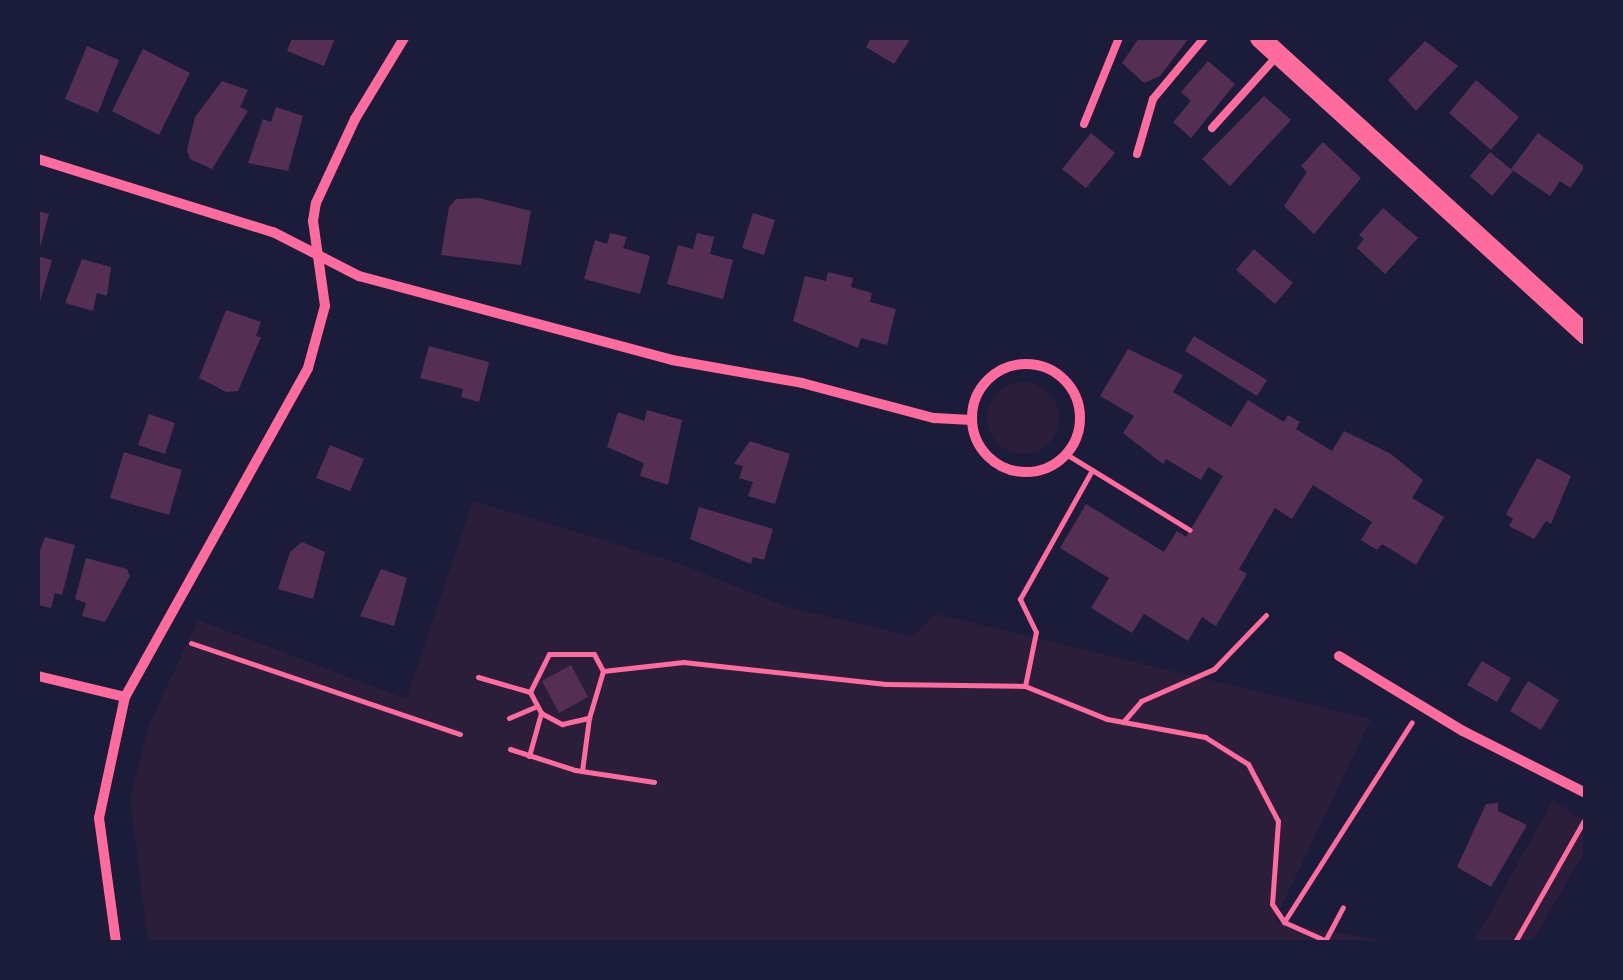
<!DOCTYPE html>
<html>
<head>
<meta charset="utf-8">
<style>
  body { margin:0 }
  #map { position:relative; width:1623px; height:980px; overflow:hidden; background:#1b1b3a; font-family:Quicksand,sans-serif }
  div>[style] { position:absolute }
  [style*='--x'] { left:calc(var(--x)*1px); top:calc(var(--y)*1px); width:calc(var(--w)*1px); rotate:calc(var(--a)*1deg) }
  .green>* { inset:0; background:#2a1e3b }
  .round { border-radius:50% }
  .building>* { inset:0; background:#542f53 }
  .path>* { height:5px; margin:-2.5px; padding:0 2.5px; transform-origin:2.5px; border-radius:2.5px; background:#ff6b9d }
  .service>* { height:8px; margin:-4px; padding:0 4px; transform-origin:4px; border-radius:4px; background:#ff6b9d }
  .minor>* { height:10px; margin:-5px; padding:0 5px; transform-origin:5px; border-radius:5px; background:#ff6b9d }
  .minor>.ring { margin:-5px; padding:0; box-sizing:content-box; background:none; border:10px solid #ff6b9d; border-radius:50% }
  .secondary>* { height:20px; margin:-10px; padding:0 10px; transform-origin:10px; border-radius:10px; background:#ff6b9d }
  span { translate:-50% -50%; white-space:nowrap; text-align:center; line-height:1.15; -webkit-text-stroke:10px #1b1b3a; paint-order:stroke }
  .frame { position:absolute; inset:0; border:40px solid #1b1b3a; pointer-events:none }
</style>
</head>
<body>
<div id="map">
  <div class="green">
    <div class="round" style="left:987px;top:382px;width:72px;height:72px"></div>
    <div style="clip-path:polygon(473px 501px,675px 562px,787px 607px,912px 636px,936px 614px,1371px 719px,1274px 922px,1391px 942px,148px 942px,130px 801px,148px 727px,198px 620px,406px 699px)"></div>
    <div style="clip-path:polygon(1553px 800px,1585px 822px,1585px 851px,1532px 942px,1474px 942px)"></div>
  </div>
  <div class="building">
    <div style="clip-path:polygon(292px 38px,335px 38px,324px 66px,287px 51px)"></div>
    <div style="clip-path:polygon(871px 38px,911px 38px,894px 64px,866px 47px)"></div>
    <div style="clip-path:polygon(1139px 38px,1189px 38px,1160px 76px,1144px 83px,1122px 63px)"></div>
    <div style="clip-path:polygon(1425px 41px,1458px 66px,1416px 111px,1388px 80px)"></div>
    <div style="clip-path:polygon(87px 46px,119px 60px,98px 113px,65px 99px)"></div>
    <div style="clip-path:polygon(143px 49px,190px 73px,159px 135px,112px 111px)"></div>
    <div style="clip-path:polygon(1208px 61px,1235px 84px,1191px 138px,1173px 122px,1191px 101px,1181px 92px)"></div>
    <div style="clip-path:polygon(1476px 80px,1519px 117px,1491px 150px,1449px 113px)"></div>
    <div style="clip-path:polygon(222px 81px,248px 90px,240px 107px,248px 111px,212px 169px,190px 159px,187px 150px,195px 117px)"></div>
    <div style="clip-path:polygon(1264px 96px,1291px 120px,1230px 186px,1202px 159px)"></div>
    <div style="clip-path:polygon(276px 107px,303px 116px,288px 171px,248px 163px,263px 119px,271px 122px)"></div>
    <div style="clip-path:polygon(1091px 133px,1115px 153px,1086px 188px,1062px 169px)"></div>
    <div style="clip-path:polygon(1538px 133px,1585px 167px,1570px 188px,1560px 181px,1550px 196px,1511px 169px)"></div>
    <div style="clip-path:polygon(1323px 142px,1361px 178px,1314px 234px,1284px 206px,1307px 172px,1301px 166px)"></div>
    <div style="clip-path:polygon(1490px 152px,1513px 171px,1492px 196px,1470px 176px)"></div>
    <div style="clip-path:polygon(479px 198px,531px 211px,521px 265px,441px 255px,449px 207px,456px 199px)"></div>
    <div style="clip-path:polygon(1383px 208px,1418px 238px,1385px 274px,1357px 248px,1364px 239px,1359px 235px)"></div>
    <div style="clip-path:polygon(38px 211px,49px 214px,39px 251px,38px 251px)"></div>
    <div style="clip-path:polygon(753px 213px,775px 220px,764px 255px,742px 248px)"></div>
    <div style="clip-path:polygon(610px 233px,627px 237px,623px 248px,650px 256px,640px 294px,584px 279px,595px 240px,607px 244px)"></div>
    <div style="clip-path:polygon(697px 233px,714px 237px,710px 254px,733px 260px,723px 299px,667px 284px,678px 245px,693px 249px)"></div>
    <div style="clip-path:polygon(1254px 249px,1293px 283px,1275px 304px,1236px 270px)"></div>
    <div style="clip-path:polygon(38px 256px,52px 260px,39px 305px,38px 305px)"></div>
    <div style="clip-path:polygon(82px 259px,111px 267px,107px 296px,97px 293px,93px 311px,65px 303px)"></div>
    <div style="clip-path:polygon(828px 272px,853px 278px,851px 287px,872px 293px,870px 302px,896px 309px,887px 345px,861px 338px,858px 348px,793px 321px,805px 276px,826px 281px)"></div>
    <div style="clip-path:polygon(226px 310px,261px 322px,256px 336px,261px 337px,238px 391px,226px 392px,199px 378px)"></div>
    <div style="clip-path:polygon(1194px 336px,1267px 380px,1257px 396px,1185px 351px)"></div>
    <div style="clip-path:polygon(429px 346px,489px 362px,479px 402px,461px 397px,463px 389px,420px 378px)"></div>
    <div style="clip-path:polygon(1128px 349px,1183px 375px,1173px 392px,1231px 427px,1248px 400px,1284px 422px,1288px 415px,1300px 422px,1296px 429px,1332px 451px,1344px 431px,1391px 454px,1423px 480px,1412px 498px,1444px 517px,1416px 565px,1382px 544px,1377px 550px,1361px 540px,1372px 522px,1313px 485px,1292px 519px,1275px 508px,1239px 569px,1247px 574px,1216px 626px,1202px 617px,1188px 641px,1144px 614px,1132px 633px,1091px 608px,1109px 578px,1060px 548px,1086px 504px,1164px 552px,1177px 531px,1186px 537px,1223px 476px,1208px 467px,1201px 480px,1166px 459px,1163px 464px,1123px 433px,1134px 416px,1100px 396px)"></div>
    <div style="clip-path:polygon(647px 410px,682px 420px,668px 485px,640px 476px,644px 463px,607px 447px,618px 412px,644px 421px)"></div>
    <div style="clip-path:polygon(149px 414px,175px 423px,165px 454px,138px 445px)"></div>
    <div style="clip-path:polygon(750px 441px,790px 454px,775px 504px,748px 496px,753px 482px,739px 478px,743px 466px,734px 464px)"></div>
    <div style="clip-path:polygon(330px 445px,364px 459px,350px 491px,316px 478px)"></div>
    <div style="clip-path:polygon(124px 452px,182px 470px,169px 515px,110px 498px)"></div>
    <div style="clip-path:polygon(1537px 458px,1571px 476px,1551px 524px,1546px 521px,1534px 539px,1509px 526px,1513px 519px,1506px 514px)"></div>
    <div style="clip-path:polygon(699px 507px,773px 529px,764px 560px,753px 557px,751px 564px,690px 539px)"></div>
    <div style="clip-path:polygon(45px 537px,75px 545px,62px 595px,55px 593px,51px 608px,38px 605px,38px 556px)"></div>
    <div style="clip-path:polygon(302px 542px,325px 552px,313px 599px,278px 589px,290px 552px)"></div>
    <div style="clip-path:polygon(86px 558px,127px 569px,130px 576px,105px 622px,82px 616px,86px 603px,75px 599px)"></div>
    <div style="clip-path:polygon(381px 569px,407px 578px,394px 626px,360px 616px)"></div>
    <div style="clip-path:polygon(1482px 661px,1511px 678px,1497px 702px,1467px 685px)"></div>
    <div style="clip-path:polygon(571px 665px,588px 697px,559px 713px,542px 681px)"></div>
    <div style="clip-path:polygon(1528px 681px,1559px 700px,1541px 730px,1510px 711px)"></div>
    <div style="clip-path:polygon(1498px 803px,1498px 811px,1527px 825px,1491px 887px,1457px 867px,1486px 804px)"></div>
  </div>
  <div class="path">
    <div style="--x:1066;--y:454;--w:145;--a:31.5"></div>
    <div style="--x:191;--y:643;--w:284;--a:18.7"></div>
    <div style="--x:603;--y:671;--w:81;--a:-6.4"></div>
    <div style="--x:683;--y:662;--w:204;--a:6.2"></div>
    <div style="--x:886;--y:684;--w:139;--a:0.8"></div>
    <div style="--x:1025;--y:686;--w:88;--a:21.9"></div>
    <div style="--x:1107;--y:719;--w:100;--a:10.4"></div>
    <div style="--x:1205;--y:737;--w:51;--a:32.1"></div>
    <div style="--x:1248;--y:764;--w:64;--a:62.2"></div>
    <div style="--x:1278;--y:821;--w:83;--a:94.1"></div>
    <div style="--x:1272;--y:904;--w:22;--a:56"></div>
    <div style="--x:1284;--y:922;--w:49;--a:24"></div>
    <div style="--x:478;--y:677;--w:54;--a:16.1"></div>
    <div style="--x:530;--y:692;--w:24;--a:62"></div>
    <div style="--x:541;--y:713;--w:24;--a:28"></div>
    <div style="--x:562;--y:724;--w:28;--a:-13"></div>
    <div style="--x:589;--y:718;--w:49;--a:-73.4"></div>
    <div style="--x:603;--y:671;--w:19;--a:-118"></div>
    <div style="--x:594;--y:654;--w:45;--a:180"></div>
    <div style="--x:549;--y:654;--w:42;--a:116.6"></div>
    <div style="--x:1025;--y:686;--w:55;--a:-78.5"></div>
    <div style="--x:1036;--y:632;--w:37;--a:-116"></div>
    <div style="--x:1020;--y:599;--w:148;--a:-60.8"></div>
    <div style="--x:509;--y:718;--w:30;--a:-23"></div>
    <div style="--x:1123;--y:722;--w:28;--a:-49"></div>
    <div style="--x:1141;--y:701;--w:80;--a:-23.7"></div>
    <div style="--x:1214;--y:669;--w:75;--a:-46.1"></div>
    <div style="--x:510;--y:749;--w:68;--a:17.9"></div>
    <div style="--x:575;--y:770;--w:80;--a:8.6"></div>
    <div style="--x:529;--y:756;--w:45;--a:-74.4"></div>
    <div style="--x:582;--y:771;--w:53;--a:-82.5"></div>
    <div style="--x:1284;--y:922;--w:237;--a:-57.4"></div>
    <div style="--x:1325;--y:941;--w:38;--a:-62"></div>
    <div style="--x:1515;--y:942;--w:144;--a:-60.4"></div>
  </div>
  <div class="service">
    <div style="--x:1084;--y:124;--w:93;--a:-67.9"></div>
    <div style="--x:1212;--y:128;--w:98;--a:-47.9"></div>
    <div style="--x:1137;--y:154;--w:57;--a:-73.8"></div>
    <div style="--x:1153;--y:99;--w:80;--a:-50.1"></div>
  </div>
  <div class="minor">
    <div style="--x:38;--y:159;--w:246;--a:17.3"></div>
    <div style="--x:273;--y:232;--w:97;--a:27.1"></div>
    <div style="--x:359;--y:276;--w:324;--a:15"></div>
    <div style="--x:672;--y:360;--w:132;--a:10"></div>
    <div style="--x:802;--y:383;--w:137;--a:14.9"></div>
    <div style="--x:934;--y:418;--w:38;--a:3"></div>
    <div class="ring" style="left:972px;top:364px;width:98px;height:98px"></div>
    <div style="--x:1339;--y:656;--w:145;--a:31.2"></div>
    <div style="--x:1463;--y:731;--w:138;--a:26.8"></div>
    <div style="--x:38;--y:676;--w:89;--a:13.6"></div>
    <div style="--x:116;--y:942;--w:125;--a:-97.8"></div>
    <div style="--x:99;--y:818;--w:124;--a:-77.9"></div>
    <div style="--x:125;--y:697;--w:376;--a:-60.9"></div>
    <div style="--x:308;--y:368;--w:64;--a:-74.7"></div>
    <div style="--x:325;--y:306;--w:86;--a:-98"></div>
    <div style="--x:313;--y:221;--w:18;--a:-81"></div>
    <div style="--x:316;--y:203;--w:93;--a:-65.1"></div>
    <div style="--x:355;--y:119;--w:95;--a:-58.8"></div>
  </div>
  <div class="secondary">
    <div style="--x:1260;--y:38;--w:441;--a:42.3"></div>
  </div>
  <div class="frame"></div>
</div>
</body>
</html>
